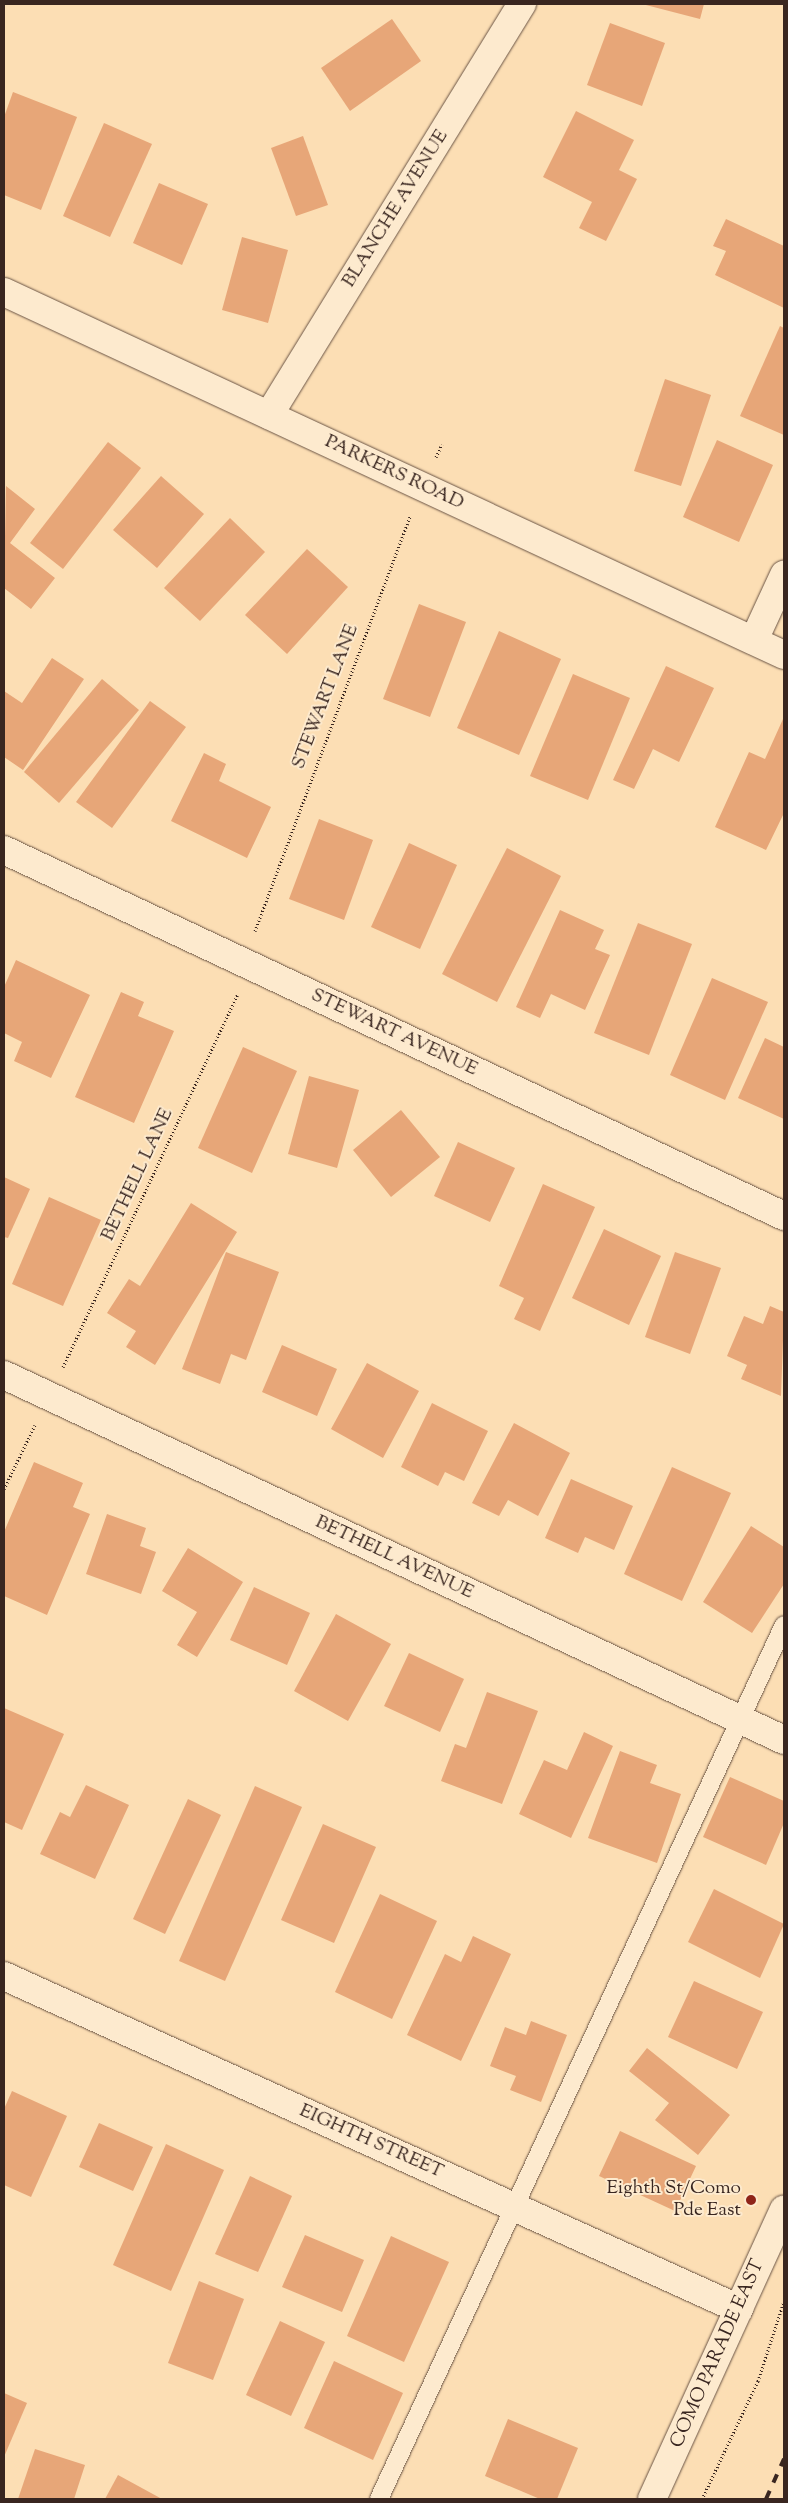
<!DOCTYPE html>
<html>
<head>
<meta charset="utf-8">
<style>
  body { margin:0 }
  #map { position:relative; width:788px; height:2503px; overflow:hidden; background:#fcdeb4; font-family:"Sorts Mill Goudy",serif }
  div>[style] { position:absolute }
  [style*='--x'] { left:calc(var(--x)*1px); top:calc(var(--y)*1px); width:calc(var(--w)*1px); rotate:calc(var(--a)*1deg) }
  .building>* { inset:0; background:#e7a678 }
  .path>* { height:3px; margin-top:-1.5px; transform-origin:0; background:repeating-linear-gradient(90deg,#392620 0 1px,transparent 0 3.5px) }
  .roads { filter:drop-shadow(0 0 1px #6a5445) drop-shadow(0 0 1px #6a5445) }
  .service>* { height:18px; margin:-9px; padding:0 9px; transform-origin:9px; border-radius:9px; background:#fdeace }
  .minor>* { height:28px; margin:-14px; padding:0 14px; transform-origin:14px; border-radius:14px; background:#fdeace }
  .tertiary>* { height:28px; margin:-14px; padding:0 14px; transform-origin:14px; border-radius:14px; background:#fdeace }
  .rail>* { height:4px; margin-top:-2px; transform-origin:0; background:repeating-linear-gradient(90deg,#392620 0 9px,transparent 0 18px) }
  .dots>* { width:14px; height:14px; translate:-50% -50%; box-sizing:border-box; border:2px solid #fdeace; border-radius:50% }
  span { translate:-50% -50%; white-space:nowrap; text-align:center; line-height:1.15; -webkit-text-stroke:4px #fdeace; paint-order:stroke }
  .street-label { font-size:19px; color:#392620 }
  .poi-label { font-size:19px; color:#392620 }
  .right { translate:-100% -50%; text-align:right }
  .frame { position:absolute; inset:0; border:5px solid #392620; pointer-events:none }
</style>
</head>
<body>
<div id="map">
  <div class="building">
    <div style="clip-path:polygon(642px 4px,704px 4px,700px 19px)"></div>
    <div style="clip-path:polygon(392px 19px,421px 61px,350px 111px,321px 68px)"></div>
    <div style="clip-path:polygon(610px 23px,665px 43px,642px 106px,587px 85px)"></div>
    <div style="clip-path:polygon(13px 92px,77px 117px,41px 210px,4px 195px,4px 117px)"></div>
    <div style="clip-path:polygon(576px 111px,634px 140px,619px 170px,637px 179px,606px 241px,579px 228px,592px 202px,543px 177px)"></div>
    <div style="clip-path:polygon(104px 123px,152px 144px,110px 237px,63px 216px)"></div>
    <div style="clip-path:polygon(303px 136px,328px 205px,296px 216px,271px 148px)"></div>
    <div style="clip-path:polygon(159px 183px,208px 204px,182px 265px,133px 243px)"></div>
    <div style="clip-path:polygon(726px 219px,784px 246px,784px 308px,715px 275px,726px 251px,713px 246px)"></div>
    <div style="clip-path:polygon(242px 237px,288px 250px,268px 323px,222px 310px)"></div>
    <div style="clip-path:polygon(780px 326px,784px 328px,784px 435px,740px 416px)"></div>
    <div style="clip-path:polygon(665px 379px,711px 395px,681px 486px,634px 471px)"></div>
    <div style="clip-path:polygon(717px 440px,773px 465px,739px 542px,683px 517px)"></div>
    <div style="clip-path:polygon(108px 442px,141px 468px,63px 569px,30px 543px)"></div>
    <div style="clip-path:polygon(161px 476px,204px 514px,157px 568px,113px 530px)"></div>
    <div style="clip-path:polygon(6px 486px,35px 509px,10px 543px,55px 578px,31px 609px,4px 588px)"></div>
    <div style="clip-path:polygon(230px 518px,265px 552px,200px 621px,164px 588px)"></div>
    <div style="clip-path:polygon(307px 549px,348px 587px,287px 654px,245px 615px)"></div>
    <div style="clip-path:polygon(419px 604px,466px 622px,430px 717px,383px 699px)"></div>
    <div style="clip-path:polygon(499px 631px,561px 659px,519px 755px,457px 728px)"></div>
    <div style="clip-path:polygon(52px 658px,84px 679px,23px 770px,4px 757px,4px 691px,22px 703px)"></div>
    <div style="clip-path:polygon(666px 666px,714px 688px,679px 762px,653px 749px,634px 789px,613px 780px)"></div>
    <div style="clip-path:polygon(573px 674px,630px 698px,588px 800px,530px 776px)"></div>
    <div style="clip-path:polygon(102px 679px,139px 710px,59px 803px,24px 772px)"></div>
    <div style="clip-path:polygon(150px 701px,186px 727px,112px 828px,76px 802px)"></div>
    <div style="clip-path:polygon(783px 719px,784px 813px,766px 850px,715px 827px,749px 752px,765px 759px)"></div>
    <div style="clip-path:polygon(204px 753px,226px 764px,219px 781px,271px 807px,247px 858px,171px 821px)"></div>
    <div style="clip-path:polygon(319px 819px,373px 840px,344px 920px,289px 899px)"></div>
    <div style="clip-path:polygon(409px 843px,457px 865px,420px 949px,371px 927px)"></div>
    <div style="clip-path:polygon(507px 848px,561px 876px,497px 1002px,442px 974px)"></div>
    <div style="clip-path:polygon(560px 910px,604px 930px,595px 949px,610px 955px,585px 1010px,551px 994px,540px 1018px,516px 1007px)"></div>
    <div style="clip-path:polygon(638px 923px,692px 944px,649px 1055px,594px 1033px)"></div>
    <div style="clip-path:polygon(16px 960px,90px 995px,51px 1078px,14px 1061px,22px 1042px,4px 1033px,4px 987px)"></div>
    <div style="clip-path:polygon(712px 978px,768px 1002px,725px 1100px,670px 1075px)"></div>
    <div style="clip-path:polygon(121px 992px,144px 1002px,138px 1016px,174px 1031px,134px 1123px,75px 1097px)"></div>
    <div style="clip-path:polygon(765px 1038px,784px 1047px,784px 1119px,738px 1098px)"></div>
    <div style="clip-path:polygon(243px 1047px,297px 1071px,252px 1173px,198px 1148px)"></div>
    <div style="clip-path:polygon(309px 1076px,359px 1090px,337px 1168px,288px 1154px)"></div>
    <div style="clip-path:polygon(401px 1110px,440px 1157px,391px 1197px,353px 1150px)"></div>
    <div style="clip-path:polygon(458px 1142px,515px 1168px,490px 1222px,434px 1196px)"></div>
    <div style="clip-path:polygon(4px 1177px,30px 1189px,8px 1238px,4px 1237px)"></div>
    <div style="clip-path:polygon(543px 1184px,595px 1207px,540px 1331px,514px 1319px,524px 1298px,499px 1286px)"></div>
    <div style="clip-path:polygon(49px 1197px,101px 1220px,63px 1306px,12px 1284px)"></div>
    <div style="clip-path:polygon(191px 1203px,237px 1232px,155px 1365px,126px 1347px,136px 1331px,107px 1313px,129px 1279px,140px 1286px)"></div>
    <div style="clip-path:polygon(604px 1229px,661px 1256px,629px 1325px,572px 1298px)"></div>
    <div style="clip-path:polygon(226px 1252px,279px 1272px,246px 1360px,231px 1354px,220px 1384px,182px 1369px)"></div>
    <div style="clip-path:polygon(675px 1252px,721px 1268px,690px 1354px,645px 1337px)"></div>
    <div style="clip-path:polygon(770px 1306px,784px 1312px,781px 1396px,741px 1379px,747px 1365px,727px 1356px,744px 1316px,763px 1324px)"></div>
    <div style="clip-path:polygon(282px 1345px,337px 1369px,317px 1416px,262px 1392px)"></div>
    <div style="clip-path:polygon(367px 1363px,419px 1391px,383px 1458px,331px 1429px)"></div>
    <div style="clip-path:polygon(432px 1403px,488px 1431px,464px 1481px,445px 1472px,438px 1486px,401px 1467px)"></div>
    <div style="clip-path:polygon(514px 1423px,570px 1453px,538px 1516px,508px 1500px,499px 1516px,472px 1503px)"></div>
    <div style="clip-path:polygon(34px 1462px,83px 1483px,73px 1507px,90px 1514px,47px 1615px,4px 1596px,4px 1532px)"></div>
    <div style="clip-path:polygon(672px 1467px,731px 1493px,682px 1601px,624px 1574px)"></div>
    <div style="clip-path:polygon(571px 1479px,633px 1506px,614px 1550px,585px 1537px,578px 1553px,545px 1538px)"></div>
    <div style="clip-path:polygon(107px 1514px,146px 1528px,140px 1546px,156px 1552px,141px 1594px,86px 1574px)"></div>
    <div style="clip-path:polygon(751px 1526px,784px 1547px,784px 1584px,752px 1633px,703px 1602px)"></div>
    <div style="clip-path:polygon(188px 1548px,243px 1582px,197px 1657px,177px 1645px,197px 1612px,162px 1591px)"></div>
    <div style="clip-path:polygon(254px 1587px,310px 1613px,287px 1665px,230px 1640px)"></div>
    <div style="clip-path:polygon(336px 1614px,391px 1644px,348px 1721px,294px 1691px)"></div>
    <div style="clip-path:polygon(409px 1653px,464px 1679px,440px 1732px,384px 1706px)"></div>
    <div style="clip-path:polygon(487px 1692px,538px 1711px,502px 1804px,441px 1781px,455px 1744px,466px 1748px)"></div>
    <div style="clip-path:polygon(4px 1708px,64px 1734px,22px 1830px,4px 1822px)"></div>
    <div style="clip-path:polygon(584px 1732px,613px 1746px,571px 1838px,519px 1814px,544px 1760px,567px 1770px)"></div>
    <div style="clip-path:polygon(620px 1751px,657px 1765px,650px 1783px,681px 1794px,657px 1863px,588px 1838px)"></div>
    <div style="clip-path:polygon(730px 1777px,784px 1801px,784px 1823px,766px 1865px,703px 1837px)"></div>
    <div style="clip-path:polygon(86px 1785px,129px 1805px,95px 1879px,40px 1854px,60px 1812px,70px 1817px)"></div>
    <div style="clip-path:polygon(255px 1786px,302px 1807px,225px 1981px,179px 1961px)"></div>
    <div style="clip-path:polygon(188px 1799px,221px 1815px,165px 1934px,133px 1919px)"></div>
    <div style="clip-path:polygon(323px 1824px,376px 1847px,334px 1943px,281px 1920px)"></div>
    <div style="clip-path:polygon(714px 1889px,784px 1924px,760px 1978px,688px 1942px)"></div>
    <div style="clip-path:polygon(380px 1894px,437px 1921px,392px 2019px,335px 1992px)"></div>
    <div style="clip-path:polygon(473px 1936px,511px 1954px,461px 2061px,407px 2035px,445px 1954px,461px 1962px)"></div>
    <div style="clip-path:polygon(694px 1981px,763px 2012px,737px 2069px,668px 2037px)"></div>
    <div style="clip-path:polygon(531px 2021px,567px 2035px,541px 2102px,510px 2090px,516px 2076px,490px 2066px,505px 2027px,526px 2035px)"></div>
    <div style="clip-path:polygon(647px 2048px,730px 2115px,698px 2155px,655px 2120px,669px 2103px,629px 2071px)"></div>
    <div style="clip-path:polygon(12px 2091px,67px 2116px,31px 2197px,4px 2185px,4px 2109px)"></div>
    <div style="clip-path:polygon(99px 2123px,153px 2147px,133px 2191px,79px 2167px)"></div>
    <div style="clip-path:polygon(620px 2131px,696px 2166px,675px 2211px,599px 2176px)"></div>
    <div style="clip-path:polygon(166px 2144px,224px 2170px,171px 2291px,113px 2265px)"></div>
    <div style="clip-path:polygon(250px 2176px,292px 2196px,258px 2272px,215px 2254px)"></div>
    <div style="clip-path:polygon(305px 2235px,364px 2260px,342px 2312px,282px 2287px)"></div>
    <div style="clip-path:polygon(391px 2236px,449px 2262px,404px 2362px,347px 2336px)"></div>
    <div style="clip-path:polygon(199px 2281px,244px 2299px,213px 2380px,168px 2363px)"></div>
    <div style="clip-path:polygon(280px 2321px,325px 2342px,291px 2416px,246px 2395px)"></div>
    <div style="clip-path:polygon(334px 2361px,403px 2393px,373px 2460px,304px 2428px)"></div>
    <div style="clip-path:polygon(4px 2393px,27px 2403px,4px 2457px)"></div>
    <div style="clip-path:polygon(508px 2419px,578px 2448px,557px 2499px,540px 2499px,485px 2476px)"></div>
    <div style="clip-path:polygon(35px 2449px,85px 2465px,74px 2499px,18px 2499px)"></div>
    <div style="clip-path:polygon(118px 2475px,162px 2499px,105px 2499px)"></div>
  </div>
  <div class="path">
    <div style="--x:436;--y:457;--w:14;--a:-65"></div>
    <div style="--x:255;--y:931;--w:443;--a:-69.5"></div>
    <div style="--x:63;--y:1367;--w:411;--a:-64.9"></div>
    <div style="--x:4;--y:1489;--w:71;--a:-64.2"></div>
    <div style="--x:702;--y:2499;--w:131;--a:-64.6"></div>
    <div style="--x:758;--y:2381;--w:84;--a:-72"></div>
  </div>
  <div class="roads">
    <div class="service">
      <div style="--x:379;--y:2499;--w:963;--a:-65.14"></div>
    </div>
    <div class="minor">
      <div style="--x:269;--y:415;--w:483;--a:-58.4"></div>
      <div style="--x:754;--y:640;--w:72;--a:-65.2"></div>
      <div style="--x:4;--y:850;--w:862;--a:25.14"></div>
      <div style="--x:4;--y:1375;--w:861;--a:25.08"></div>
      <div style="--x:4;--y:1976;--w:807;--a:24.37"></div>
    </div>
    <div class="tertiary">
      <div style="--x:4;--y:292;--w:860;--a:24.96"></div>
      <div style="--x:652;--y:2499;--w:318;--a:-65.5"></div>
    </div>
  </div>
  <div class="rail">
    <div style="--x:766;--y:2499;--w:44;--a:-65.8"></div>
  </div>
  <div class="dots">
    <div style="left:751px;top:2200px;background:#8f2418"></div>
  </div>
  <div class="street-label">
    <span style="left:396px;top:209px;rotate:-58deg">BLANCHE AVENUE</span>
    <span style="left:394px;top:473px;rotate:25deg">PARKERS ROAD</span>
    <span style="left:326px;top:697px;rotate:-69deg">STEWART LANE</span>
    <span style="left:394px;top:1033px;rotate:25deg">STEWART AVENUE</span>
    <span style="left:138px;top:1175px;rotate:-65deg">BETHELL LANE</span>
    <span style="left:394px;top:1558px;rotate:25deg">BETHELL AVENUE</span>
    <span style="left:371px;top:2142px;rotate:24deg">EIGHTH STREET</span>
    <span style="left:718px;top:2354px;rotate:-66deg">COMO PARADE EAST</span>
  </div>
  <div class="poi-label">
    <span class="right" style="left:741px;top:2200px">Eighth St/Como<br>Pde East</span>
  </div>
  <div class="frame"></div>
</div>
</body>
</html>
